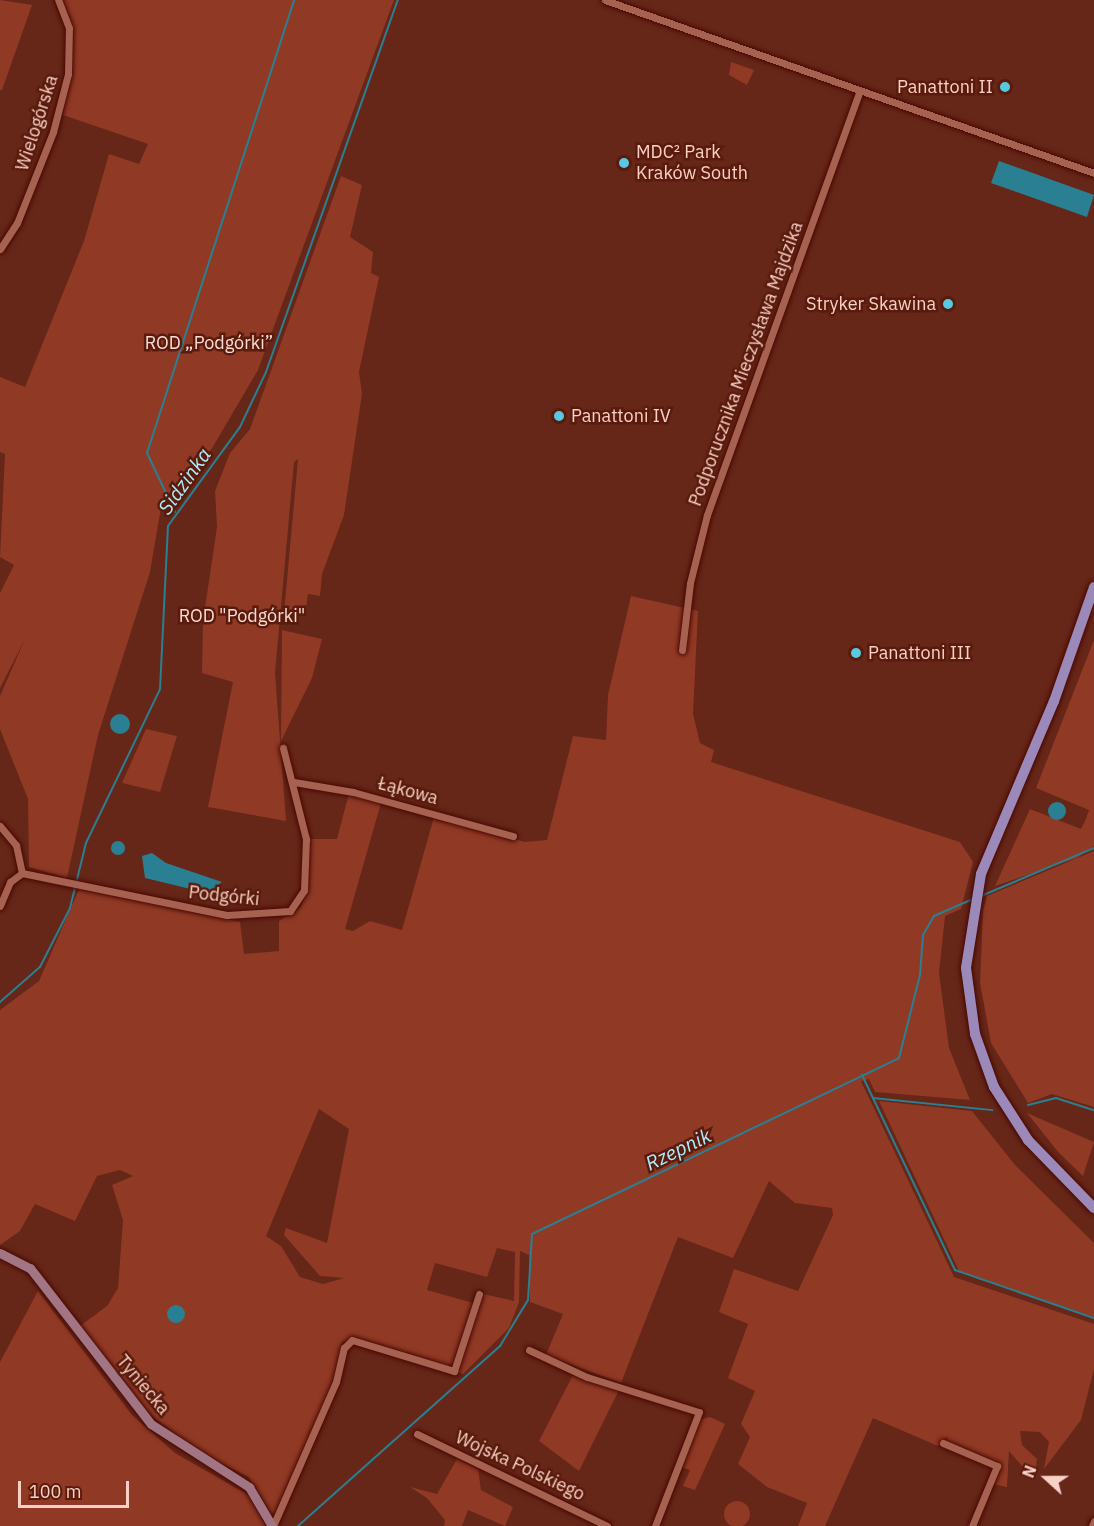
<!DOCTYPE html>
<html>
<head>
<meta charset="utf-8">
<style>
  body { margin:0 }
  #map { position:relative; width:1094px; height:1526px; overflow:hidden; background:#662618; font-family:"IBM Plex Sans",sans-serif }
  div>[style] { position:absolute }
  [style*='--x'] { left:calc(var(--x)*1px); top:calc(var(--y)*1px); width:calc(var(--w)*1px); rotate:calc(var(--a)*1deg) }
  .green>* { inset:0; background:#903925 }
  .round { border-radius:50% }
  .water>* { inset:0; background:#2a8092 }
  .stream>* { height:2px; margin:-1px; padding:0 1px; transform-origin:1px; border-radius:1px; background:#2a8092 }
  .roads { filter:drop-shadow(0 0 2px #480800) drop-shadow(0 0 2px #480800) }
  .street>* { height:7px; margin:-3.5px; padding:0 3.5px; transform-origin:3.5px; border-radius:3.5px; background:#a76150 }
  .secondary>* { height:9px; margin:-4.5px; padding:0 4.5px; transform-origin:4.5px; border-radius:4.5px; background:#a17584 }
  .primary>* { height:10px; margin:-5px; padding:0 5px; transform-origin:5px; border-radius:5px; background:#9b8ab9 }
  .dots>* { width:16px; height:16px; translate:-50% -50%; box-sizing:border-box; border:3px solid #5a1b0c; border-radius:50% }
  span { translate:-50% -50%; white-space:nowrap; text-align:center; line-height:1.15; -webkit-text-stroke:5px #5a1b0c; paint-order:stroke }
  .poi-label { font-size:18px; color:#f9d0c6 }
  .right { translate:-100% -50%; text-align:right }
  .left { translate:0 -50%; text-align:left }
  .street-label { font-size:18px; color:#f9d0c6 }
  .park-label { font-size:18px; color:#f9dcd5 }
  .water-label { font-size:20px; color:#acedfd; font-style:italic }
  .north { position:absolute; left:1016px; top:1448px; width:60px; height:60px; -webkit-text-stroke:4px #5a1b0c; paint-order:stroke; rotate:291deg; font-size:16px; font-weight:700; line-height:24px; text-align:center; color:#f9d0c6 }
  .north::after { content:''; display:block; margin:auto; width:21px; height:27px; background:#f9d0c6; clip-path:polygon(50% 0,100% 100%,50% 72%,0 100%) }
  .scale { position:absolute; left:18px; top:1481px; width:111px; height:27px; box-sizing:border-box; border:3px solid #f9d0c6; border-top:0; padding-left:8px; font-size:18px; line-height:21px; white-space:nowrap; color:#f9d0c6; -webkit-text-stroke:4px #5a1b0c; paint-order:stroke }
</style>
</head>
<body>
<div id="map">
  <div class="green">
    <div style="clip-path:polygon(0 0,32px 5px,2px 90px,0 90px)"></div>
    <div style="clip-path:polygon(62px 0,394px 0,258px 370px,198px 472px,189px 470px,162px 502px,150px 572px,98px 735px,67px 878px,29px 867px,28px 799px,0 729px,0 696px,25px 639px,0 688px,0 593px,14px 565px,0 557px,5px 454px,0 452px,0 377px,25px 387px,84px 241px,109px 154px,139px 164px,148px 144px,63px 115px,72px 53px,72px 27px)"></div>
    <div style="clip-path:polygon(731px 62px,754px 70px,747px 85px,729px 75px)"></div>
    <div style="clip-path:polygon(341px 176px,362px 185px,350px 237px,373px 252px,371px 273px,379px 277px,359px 372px,362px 394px,344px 515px,322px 574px,320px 596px,308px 594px,305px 615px,284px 613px,298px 459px,294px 462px,275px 673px,286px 821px,208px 807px,233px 682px,202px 673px,203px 621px,217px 527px,215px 491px,230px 453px,250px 429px)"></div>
    <div style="clip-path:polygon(evenodd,631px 596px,698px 611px,693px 714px,700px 743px,714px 750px,711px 762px,960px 842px,973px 862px,961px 909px,945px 916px,939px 973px,949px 1048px,970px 1100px,875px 1092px,869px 1079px,861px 1081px,954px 1277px,1094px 1324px,1094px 1369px,1081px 1420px,1044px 1469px,1049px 1442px,1040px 1432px,1020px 1431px,1022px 1445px,1037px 1459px,1034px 1480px,1009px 1451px,1007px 1487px,987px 1483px,992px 1468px,943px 1448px,948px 1436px,938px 1446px,873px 1418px,825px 1526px,798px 1526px,807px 1503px,767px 1487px,738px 1464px,750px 1437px,741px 1424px,755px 1391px,728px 1378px,748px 1324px,719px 1312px,734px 1269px,798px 1291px,833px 1215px,832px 1208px,795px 1203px,769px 1181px,733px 1258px,678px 1237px,621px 1383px,546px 1355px,563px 1314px,530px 1302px,529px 1255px,520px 1251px,519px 1302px,509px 1328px,463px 1374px,351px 1339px,342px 1342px,333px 1385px,273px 1522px,249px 1477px,199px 1452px,146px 1411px,80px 1326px,107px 1306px,118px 1288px,123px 1220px,112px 1185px,133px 1176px,120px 1170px,97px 1176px,75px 1221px,35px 1204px,20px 1231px,0 1245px,0 1010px,39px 981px,80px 887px,240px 922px,244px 954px,279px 951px,279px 921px,300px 908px,304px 899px,308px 839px,337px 839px,349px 793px,381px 803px,345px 929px,353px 931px,370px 921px,402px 930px,434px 817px,525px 842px,547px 840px,573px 736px,606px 740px,608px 695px,631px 596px,319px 1109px,349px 1129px,327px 1243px,286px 1228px,284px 1235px,320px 1276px,344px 1278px,323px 1284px,300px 1277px,281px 1246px,266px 1236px,319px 1109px,631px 596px,497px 1248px,515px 1252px,514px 1301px,483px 1294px,480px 1305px,427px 1290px,435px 1263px,487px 1277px,497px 1248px)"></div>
    <div style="clip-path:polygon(282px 630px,322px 639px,312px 678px,281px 741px)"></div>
    <div style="clip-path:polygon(1094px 640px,1094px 846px,1077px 858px,995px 886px,1030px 809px,1081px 829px,1085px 821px,1089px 810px,1036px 788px)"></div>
    <div style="clip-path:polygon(146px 729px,177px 736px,160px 792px,122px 783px)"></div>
    <div style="clip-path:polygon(1094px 851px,1094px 1107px,1052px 1094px,1028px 1103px,991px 1043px,980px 983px,983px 911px,987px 896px)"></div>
    <div style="clip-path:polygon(879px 1101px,972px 1111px,1015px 1165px,1094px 1243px,1094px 1317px,959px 1271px)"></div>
    <div style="clip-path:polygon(1027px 1113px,1094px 1142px,1083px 1176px,1059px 1153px)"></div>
    <div style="clip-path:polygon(38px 1291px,132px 1415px,175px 1453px,250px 1496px,266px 1526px,0 1526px,0 1362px)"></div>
    <div style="clip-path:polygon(574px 1373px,620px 1388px,579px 1471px,539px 1441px)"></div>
    <div style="clip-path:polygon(710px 1417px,725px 1424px,695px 1490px,683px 1486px,690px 1470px,679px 1466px,699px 1420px)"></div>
    <div style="clip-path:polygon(457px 1459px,478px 1469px,481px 1490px,513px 1507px,505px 1526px,468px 1510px,462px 1526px,444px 1526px,445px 1520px,427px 1498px,410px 1487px,437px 1494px)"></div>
    <div class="round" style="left:724px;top:1501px;width:26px;height:26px"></div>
  </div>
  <div class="water">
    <div style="clip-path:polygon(999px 161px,1094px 195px,1087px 217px,991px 183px)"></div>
    <div class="round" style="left:110px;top:714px;width:20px;height:20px"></div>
    <div class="round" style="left:1048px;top:802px;width:18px;height:18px"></div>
    <div class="round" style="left:111px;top:841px;width:14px;height:14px"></div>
    <div style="clip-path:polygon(152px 853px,166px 863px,222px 882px,207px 893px,145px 878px,142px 856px)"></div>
    <div class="round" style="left:167px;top:1305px;width:18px;height:18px"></div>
  </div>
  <div class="stream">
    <div style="--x:175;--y:512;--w:65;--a:-115.4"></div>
    <div style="--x:147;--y:453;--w:476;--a:-72"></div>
    <div style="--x:981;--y:896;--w:123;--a:-23"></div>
    <div style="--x:0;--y:1002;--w:53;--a:-41.2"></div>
    <div style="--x:40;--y:967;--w:66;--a:-63"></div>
    <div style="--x:70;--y:908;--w:67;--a:-76.2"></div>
    <div style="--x:86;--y:843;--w:171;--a:-64.3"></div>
    <div style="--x:160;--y:689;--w:163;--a:-87.2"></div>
    <div style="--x:168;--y:526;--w:122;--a:-54"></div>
    <div style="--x:240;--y:427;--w:61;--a:-64.7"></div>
    <div style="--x:266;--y:372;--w:395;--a:-70.5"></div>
    <div style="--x:862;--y:1075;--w:216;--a:64.5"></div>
    <div style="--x:955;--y:1270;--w:147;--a:19.1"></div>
    <div style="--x:873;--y:1098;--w:120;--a:5.8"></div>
    <div style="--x:1028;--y:1105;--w:29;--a:-14"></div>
    <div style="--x:1056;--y:1098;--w:40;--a:18"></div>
    <div style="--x:298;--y:1526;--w:271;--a:-41.7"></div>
    <div style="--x:500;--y:1346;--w:54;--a:-58.7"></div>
    <div style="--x:528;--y:1300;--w:66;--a:-86.5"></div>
    <div style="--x:532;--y:1234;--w:407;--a:-25.6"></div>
    <div style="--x:899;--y:1058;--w:86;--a:-75.8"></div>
    <div style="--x:920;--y:975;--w:40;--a:-85.7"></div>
    <div style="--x:923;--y:935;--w:22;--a:-60"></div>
    <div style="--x:934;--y:916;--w:43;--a:-23.6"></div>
  </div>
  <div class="roads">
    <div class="street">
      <div style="--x:605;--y:0;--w:519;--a:19.48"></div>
      <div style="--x:0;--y:249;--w:31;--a:-57"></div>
      <div style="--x:17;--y:223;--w:98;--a:-68.4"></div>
      <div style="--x:53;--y:132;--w:60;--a:-75.5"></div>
      <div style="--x:68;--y:74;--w:46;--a:-88.8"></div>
      <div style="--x:69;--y:28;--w:30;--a:-111"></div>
      <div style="--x:682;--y:650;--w:67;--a:-83.2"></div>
      <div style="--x:690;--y:583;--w:70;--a:-76"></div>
      <div style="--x:707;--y:515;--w:449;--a:-70.2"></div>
      <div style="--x:294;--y:782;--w:60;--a:9.6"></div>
      <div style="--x:353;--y:792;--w:166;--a:15.4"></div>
      <div style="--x:0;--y:826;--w:25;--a:50"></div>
      <div style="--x:16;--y:845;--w:29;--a:78"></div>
      <div style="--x:22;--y:873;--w:15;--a:143"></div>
      <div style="--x:10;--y:882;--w:26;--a:113"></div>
      <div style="--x:22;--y:873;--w:209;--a:11.6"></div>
      <div style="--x:227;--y:915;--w:63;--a:-3.6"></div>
      <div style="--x:290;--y:911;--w:25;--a:-56"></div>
      <div style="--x:304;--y:890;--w:51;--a:-87.8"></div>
      <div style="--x:306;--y:839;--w:94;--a:-104.2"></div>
      <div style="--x:529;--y:1350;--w:64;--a:25"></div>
      <div style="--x:587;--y:1377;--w:117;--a:17.4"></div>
      <div style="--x:699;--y:1412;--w:122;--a:111.1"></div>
      <div style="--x:417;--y:1434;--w:211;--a:25.8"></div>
      <div style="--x:943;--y:1443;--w:59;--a:23.1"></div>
      <div style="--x:997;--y:1466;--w:65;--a:112.6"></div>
      <div style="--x:273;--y:1526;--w:157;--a:-66.4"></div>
      <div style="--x:336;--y:1382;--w:35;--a:-77"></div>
      <div style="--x:344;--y:1348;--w:11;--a:-45"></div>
      <div style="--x:352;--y:1340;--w:107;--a:16.9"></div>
      <div style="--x:454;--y:1371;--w:81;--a:-72"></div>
      <div style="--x:1092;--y:1526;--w:5;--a:-68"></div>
    </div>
    <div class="secondary">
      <div style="--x:0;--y:1253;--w:34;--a:27"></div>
      <div style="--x:30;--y:1268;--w:197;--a:52.2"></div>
      <div style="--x:151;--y:1424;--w:117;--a:32.7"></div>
      <div style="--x:249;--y:1487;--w:45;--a:59.5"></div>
    </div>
    <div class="primary">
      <div style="--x:1094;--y:587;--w:121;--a:109.3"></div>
      <div style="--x:1054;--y:701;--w:188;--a:112.9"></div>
      <div style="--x:981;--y:874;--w:95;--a:99.1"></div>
      <div style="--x:966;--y:968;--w:67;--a:82.2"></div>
      <div style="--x:975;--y:1034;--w:56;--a:70.3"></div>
      <div style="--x:994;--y:1087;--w:63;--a:57.3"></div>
      <div style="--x:1028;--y:1140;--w:95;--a:45.9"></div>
    </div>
  </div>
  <div class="dots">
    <div style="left:1005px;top:87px;background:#57c9e2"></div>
    <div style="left:624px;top:163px;background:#57c9e2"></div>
    <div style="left:948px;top:304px;background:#57c9e2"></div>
    <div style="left:559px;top:416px;background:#57c9e2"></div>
    <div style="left:856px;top:653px;background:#57c9e2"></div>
  </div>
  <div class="poi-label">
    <span class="right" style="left:993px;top:87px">Panattoni II</span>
    <span class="left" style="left:636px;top:163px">MDC² Park<br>Kraków South</span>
    <span class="right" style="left:936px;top:304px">Stryker Skawina</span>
    <span class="left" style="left:571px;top:416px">Panattoni IV</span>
    <span class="left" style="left:868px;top:653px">Panattoni III</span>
  </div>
  <div class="street-label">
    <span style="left:37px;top:123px;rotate:-72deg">Wielogórska</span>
    <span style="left:746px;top:364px;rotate:-70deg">Podporucznika Mieczysława Majdzika</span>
    <span style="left:408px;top:791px;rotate:15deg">Łąkowa</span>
    <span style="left:224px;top:896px;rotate:6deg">Podgórki</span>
    <span style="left:143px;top:1385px;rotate:50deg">Tyniecka</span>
    <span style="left:520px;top:1466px;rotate:25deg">Wojska Polskiego</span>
  </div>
  <div class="park-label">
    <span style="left:209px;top:343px">ROD „Podgórki”</span>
    <span style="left:242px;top:616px">ROD "Podgórki"</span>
  </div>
  <div class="water-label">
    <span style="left:184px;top:481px;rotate:-55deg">Sidzinka</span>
    <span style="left:678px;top:1149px;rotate:-26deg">Rzepnik</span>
  </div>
  <div class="north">N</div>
  <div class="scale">100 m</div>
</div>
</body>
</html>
